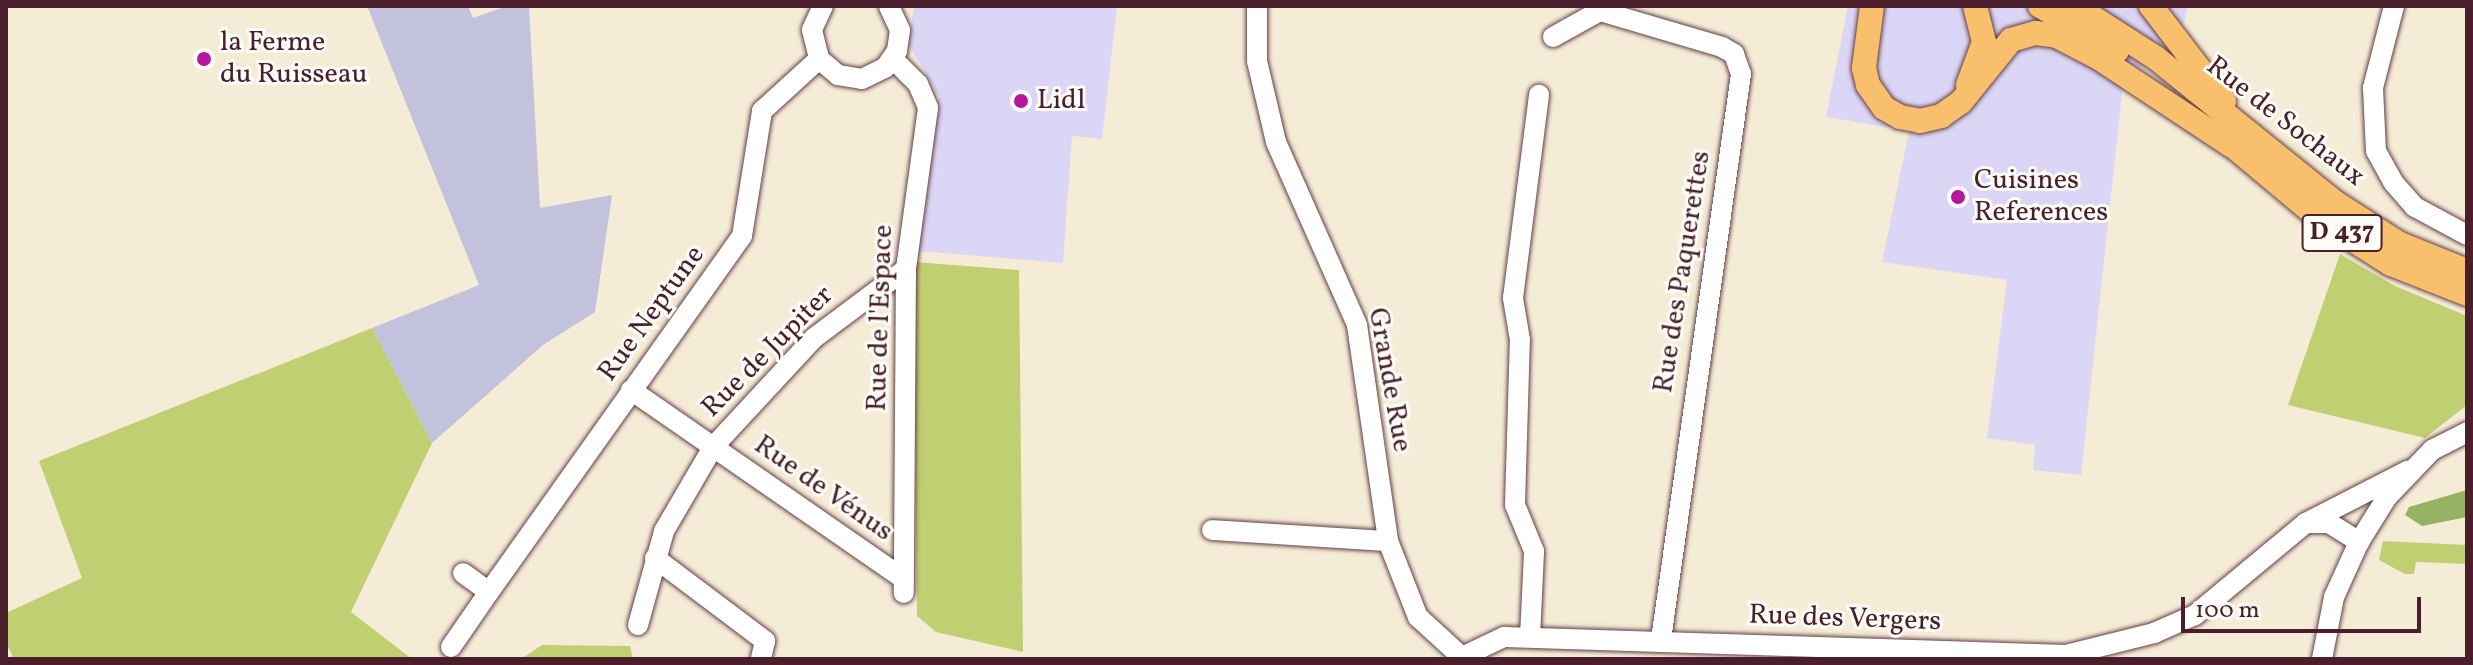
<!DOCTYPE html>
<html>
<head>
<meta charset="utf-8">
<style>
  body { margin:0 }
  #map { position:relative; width:2473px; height:665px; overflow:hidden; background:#f5ecd7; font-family:Vollkorn,serif }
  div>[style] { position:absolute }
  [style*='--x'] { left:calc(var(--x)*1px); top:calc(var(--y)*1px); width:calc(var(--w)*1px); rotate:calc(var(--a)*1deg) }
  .built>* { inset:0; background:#dcd6f6 }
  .industrial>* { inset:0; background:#c2c2dc }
  .green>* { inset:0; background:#c0cf71 }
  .forest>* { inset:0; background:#98b263 }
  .roads { filter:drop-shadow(0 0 2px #643e45) drop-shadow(0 0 2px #643e45) }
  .minor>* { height:20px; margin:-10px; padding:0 10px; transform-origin:10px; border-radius:10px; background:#fff }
  .major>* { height:24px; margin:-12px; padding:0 12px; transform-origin:12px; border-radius:12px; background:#f8bf6c }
  .dots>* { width:22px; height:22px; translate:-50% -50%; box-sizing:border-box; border:4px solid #fdfcf7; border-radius:50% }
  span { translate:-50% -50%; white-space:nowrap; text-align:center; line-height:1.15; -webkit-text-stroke:6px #fdfcf7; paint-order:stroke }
  .shield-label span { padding:2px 6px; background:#fdfcf7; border:2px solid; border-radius:6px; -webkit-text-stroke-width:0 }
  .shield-label { font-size:26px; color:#4a1f2b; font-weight:700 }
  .poi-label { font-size:28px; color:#4a1f2b }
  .left { translate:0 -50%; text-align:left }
  .street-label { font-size:28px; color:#4a1f2b }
  .frame { position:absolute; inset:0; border:8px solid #4a1f2b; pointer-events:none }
  .scale { position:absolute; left:2181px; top:597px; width:240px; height:36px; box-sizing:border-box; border:4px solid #4a1f2b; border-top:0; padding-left:10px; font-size:24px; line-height:28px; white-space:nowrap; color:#4a1f2b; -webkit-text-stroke:6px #fdfcf7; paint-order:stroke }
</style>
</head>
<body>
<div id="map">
  <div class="built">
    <div style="clip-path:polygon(914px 6px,1117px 6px,1102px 139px,1072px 136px,1063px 263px,918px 251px,939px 97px,908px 43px)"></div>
    <div style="clip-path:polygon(1848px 6px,2188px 6px,2183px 25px,2123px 84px,2081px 475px,2033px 470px,2035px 445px,1987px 438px,2007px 280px,1882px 262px,1909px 131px,1826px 117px)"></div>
  </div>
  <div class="industrial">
    <div style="clip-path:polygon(367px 6px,468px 6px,473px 18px,507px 6px,529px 6px,540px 208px,612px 195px,595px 312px,543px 345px,432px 443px,372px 328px,479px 285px)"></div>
  </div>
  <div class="green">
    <div style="clip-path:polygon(2340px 254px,2395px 286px,2467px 316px,2467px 405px,2425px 438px,2288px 405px)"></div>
    <div style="clip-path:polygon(914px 262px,1019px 270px,1023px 652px,936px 632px,917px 616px)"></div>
    <div style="clip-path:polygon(372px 328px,432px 443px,351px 612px,412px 659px,14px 659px,6px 643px,6px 613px,82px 578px,39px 461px)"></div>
    <div style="clip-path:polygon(2383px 541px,2467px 545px,2467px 564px,2416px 562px,2414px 574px,2405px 574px,2379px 560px)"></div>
    <div style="clip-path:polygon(542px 645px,630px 646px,633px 659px,521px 659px)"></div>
  </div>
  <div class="forest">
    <div style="clip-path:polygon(2467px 490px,2467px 517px,2422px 526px,2405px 515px,2409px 507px)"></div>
  </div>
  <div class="roads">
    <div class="minor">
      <div style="--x:823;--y:6;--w:26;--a:115"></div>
      <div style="--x:812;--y:30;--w:30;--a:76"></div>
      <div style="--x:819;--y:59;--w:25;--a:40"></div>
      <div style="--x:838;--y:75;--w:24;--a:9"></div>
      <div style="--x:862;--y:79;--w:25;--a:-26"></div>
      <div style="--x:885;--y:68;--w:21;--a:-55"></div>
      <div style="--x:897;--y:51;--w:21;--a:-82"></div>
      <div style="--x:900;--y:30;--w:26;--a:-115"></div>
      <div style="--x:1257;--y:6;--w:55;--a:90"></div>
      <div style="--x:1257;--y:61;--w:83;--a:76.8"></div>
      <div style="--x:1276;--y:142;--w:200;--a:66.1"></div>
      <div style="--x:1357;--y:325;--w:218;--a:81.8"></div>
      <div style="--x:1388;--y:541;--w:82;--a:68.5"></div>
      <div style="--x:1418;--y:617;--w:62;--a:42.4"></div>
      <div style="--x:2394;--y:6;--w:85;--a:104.4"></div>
      <div style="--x:2373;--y:88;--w:63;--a:87.3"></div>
      <div style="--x:2376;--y:151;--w:35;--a:61"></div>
      <div style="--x:2393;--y:182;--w:33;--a:49"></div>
      <div style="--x:2415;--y:207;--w:59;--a:28.3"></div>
      <div style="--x:1600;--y:11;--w:127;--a:16.4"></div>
      <div style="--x:1722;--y:47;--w:14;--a:30"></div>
      <div style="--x:1734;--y:54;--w:21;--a:71"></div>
      <div style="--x:1741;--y:74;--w:572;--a:98.05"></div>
      <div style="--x:1553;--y:37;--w:54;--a:-29"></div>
      <div style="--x:893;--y:59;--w:35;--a:45"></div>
      <div style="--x:918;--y:84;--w:26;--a:67"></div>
      <div style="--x:928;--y:108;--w:162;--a:97.8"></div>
      <div style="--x:906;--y:269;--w:324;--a:90.4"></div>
      <div style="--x:631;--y:390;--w:332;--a:34.7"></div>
      <div style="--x:2306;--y:523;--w:23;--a:0"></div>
      <div style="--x:2329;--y:523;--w:36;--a:32"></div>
      <div style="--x:1212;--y:530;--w:176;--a:3.6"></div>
      <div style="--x:655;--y:558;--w:138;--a:37"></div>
      <div style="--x:765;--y:641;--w:18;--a:103"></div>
      <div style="--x:489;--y:592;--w:437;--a:-54.6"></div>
      <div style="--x:742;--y:236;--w:127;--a:-80.9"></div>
      <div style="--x:762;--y:111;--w:77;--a:-42.4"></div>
      <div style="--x:638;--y:625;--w:98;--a:-74.5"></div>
      <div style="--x:664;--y:531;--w:97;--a:-59.7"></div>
      <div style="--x:713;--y:447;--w:149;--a:-47.2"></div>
      <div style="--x:814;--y:338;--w:115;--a:-36.9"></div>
      <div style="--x:1530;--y:637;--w:86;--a:-87.3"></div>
      <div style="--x:1534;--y:551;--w:50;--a:-112.4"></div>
      <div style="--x:1515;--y:505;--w:165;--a:-88.3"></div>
      <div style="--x:1520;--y:340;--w:43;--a:-99.5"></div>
      <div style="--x:1513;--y:298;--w:205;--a:-82.7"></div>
      <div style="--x:451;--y:647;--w:67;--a:-55.4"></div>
      <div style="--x:489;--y:592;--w:32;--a:-144"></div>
      <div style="--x:1462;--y:657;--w:47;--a:-25.5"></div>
      <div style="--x:1504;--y:637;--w:562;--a:1.83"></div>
      <div style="--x:2066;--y:655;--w:91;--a:-14"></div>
      <div style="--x:2154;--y:633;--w:45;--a:-23.7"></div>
      <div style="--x:2195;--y:615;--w:144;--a:-39.7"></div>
      <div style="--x:2306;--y:523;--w:114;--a:-27.2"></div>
      <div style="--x:2322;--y:659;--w:63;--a:-79"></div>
      <div style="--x:2334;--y:597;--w:60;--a:-65.6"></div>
      <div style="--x:2359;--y:542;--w:53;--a:-58.1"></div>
      <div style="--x:2387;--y:497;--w:65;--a:-46.2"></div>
      <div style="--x:2432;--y:450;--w:39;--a:-27"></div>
    </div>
    <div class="major">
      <div style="--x:1872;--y:6;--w:63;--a:97.4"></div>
      <div style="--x:1864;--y:68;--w:17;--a:77"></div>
      <div style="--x:1868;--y:85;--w:28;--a:55"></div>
      <div style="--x:1884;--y:108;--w:18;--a:29"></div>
      <div style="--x:1900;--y:117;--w:20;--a:11"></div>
      <div style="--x:1920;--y:121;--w:22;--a:-13"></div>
      <div style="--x:1941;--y:116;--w:24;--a:-35"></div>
      <div style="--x:1961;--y:102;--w:80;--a:-51.1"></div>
      <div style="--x:2011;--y:40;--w:26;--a:-16"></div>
      <div style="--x:2036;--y:33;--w:21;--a:8"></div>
      <div style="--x:2057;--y:36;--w:47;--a:27.6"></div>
      <div style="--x:2099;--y:58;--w:159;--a:33.5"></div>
      <div style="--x:2040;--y:6;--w:89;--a:30.3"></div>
      <div style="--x:2075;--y:6;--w:96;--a:32.7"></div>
      <div style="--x:2156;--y:58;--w:231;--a:38.9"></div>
      <div style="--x:2336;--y:203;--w:74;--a:32.8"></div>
      <div style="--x:2398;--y:243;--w:74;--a:22.1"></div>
      <div style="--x:2151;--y:6;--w:120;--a:52.5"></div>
      <div style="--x:1968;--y:85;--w:46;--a:-69.6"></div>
      <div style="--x:1984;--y:42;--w:37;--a:-104"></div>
      <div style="--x:2220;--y:135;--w:134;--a:39.9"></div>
      <div style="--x:2323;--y:221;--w:80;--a:32.3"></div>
      <div style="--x:2391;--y:264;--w:82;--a:21.5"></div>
    </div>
  </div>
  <div class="dots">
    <div style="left:204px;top:59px;background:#b5179e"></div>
    <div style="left:1021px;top:101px;background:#b5179e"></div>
    <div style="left:1958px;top:197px;background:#b5179e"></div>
  </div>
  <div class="shield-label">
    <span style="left:2342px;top:233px">D 437</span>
  </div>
  <div class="poi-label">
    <span class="left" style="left:220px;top:59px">la Ferme<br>du Ruisseau</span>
    <span class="left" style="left:1037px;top:101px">Lidl</span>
    <span class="left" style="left:1974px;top:197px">Cuisines<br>References</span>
  </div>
  <div class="street-label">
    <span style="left:2285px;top:122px;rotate:38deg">Rue de Sochaux</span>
    <span style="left:1683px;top:272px;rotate:-81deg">Rue des Paquerettes</span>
    <span style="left:652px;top:314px;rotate:-54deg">Rue Neptune</span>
    <span style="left:881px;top:318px;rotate:-88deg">Rue de l'Espace</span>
    <span style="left:768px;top:352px;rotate:-45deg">Rue de Jupiter</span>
    <span style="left:1389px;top:380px;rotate:80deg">Grande Rue</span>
    <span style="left:823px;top:489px;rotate:35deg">Rue de Vénus</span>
    <span style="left:1845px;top:619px;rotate:2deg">Rue des Vergers</span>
  </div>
  <div class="frame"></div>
  <div class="scale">100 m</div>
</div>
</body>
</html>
